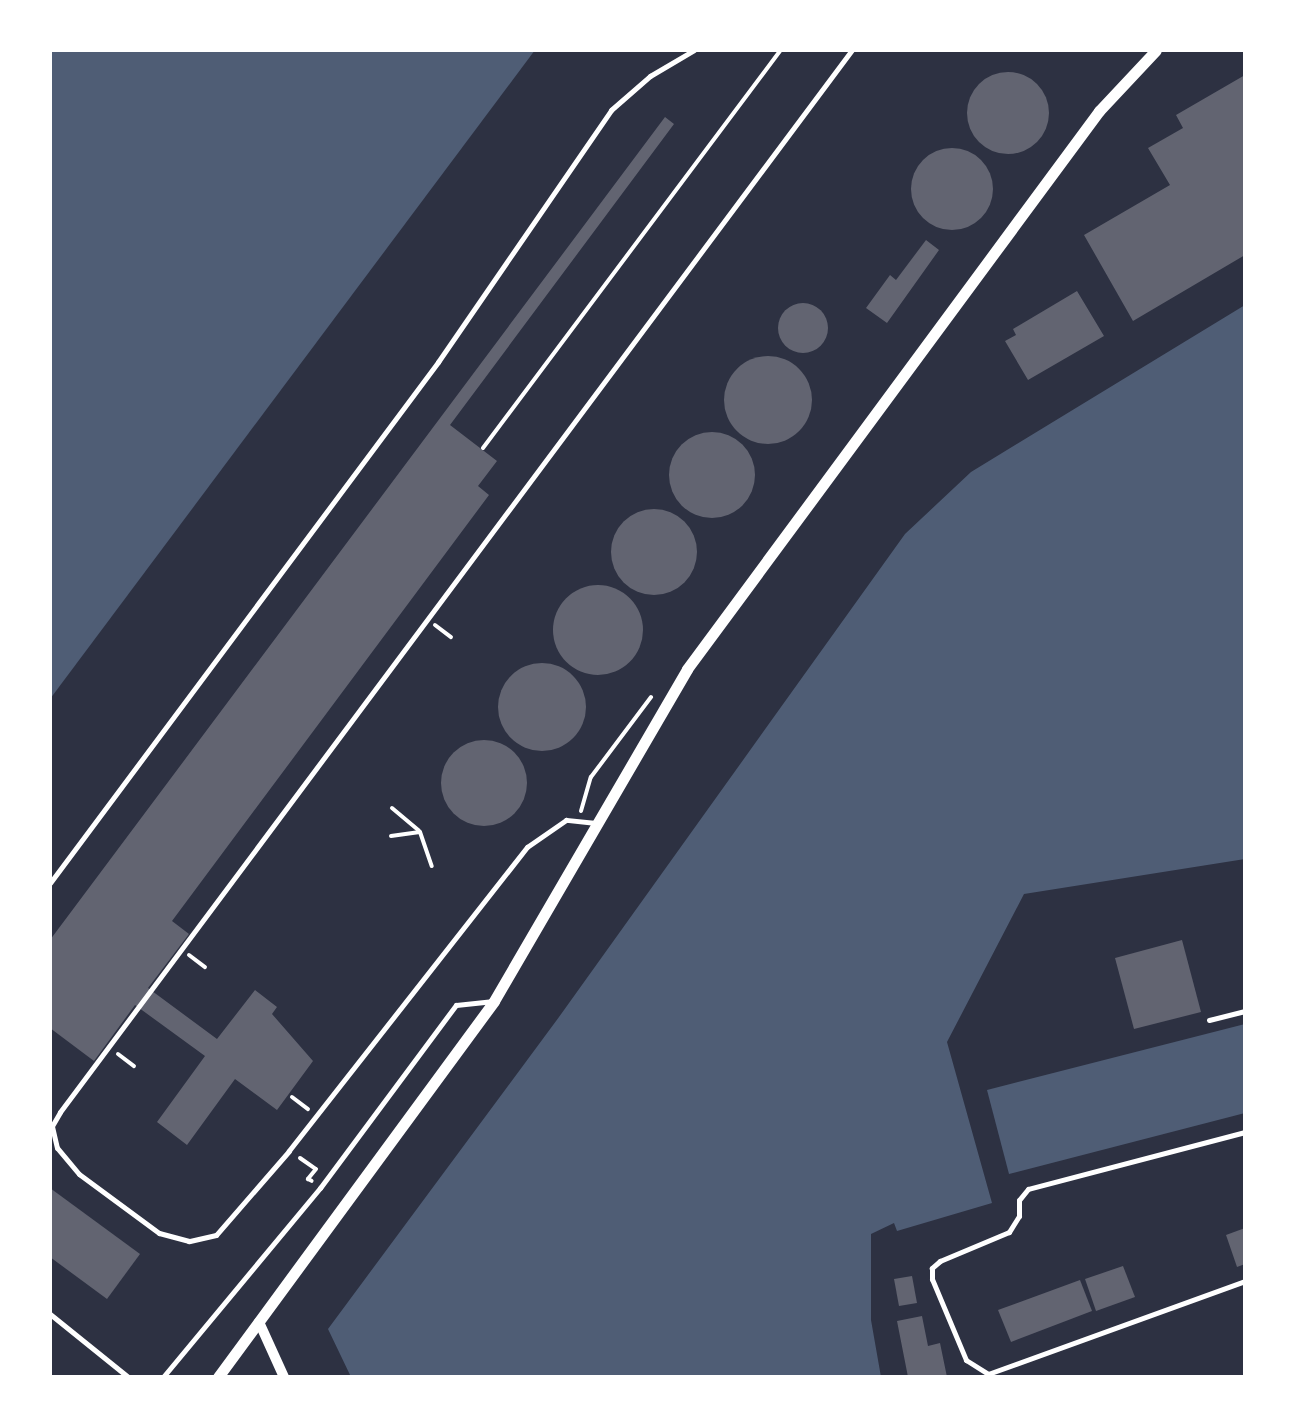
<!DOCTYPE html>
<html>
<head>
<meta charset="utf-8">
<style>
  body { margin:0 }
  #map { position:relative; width:1295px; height:1427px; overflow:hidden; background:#2d3142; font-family:"Fira Sans Condensed",sans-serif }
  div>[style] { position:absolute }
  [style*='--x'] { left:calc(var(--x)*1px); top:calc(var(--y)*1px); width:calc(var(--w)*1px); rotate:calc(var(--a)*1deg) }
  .water>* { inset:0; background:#4f5d75 }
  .building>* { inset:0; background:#626471 }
  .round { border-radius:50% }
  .path>* { height:4px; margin:-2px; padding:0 2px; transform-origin:2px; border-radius:2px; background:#fff }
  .service>* { height:5px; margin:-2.5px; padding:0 2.5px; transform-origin:2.5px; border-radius:2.5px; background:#fff }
  .minor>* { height:10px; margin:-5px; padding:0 5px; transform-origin:5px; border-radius:5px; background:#fff }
  .tertiary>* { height:11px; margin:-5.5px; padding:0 5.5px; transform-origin:5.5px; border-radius:5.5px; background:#fff }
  span { translate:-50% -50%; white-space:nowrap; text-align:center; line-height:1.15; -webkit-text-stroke:8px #fff; paint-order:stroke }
  .frame { position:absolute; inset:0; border:52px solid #fff; pointer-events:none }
</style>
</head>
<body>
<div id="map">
  <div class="water">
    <div style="clip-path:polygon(50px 50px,535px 50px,50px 699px)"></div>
    <div style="clip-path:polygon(1245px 305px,1245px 859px,1024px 894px,947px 1042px,992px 1203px,897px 1231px,894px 1223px,871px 1234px,871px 1320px,881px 1377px,351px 1377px,328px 1329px,559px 1017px,905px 534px,971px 472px)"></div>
    <div style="clip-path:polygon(1245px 1024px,1245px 1113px,1009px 1174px,987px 1090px)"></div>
  </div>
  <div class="building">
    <div class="round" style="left:967px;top:72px;width:82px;height:82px"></div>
    <div style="clip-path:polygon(1245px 75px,1245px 255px,1133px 321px,1084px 235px,1170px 185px,1148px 148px,1183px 128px,1176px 115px)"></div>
    <div style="clip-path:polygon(665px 117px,674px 124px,450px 425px,497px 461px,478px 486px,489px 495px,172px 921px,189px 934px,148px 988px,217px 1039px,255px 990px,277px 1007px,272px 1014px,313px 1061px,277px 1110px,235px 1079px,187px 1145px,157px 1122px,205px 1056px,135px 1005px,94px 1061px,50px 1028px,50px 940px)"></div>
    <div class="round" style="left:911px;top:148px;width:82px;height:82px"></div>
    <div style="clip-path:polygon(926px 240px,939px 250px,887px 323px,866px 308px,890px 275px,896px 280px)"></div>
    <div style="clip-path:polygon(1077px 291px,1104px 336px,1028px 380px,1005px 341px,1016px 335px,1013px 329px)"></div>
    <div class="round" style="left:778px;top:303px;width:50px;height:50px"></div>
    <div class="round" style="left:724px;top:356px;width:88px;height:88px"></div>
    <div class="round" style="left:669px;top:432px;width:86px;height:86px"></div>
    <div class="round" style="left:611px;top:509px;width:86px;height:86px"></div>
    <div class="round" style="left:553px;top:585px;width:90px;height:90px"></div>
    <div class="round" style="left:498px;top:663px;width:88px;height:88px"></div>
    <div class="round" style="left:441px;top:740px;width:86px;height:86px"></div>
    <div style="clip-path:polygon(1182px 940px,1201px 1012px,1134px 1029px,1115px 958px)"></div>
    <div style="clip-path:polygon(50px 1188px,140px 1254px,107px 1299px,50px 1257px)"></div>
    <div style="clip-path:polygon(1245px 1228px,1245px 1264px,1237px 1267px,1226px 1235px)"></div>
    <div style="clip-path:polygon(1123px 1266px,1135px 1297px,1096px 1311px,1085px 1279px)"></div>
    <div style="clip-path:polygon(912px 1276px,917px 1303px,899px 1306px,894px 1279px)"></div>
    <div style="clip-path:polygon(1080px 1280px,1092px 1311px,1011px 1342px,998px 1310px)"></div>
    <div style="clip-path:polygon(922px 1316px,928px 1346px,940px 1343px,947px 1377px,908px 1377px,897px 1321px)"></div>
  </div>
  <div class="path">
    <div style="--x:483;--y:448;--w:497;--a:-53.2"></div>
    <div style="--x:435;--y:625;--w:20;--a:37"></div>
    <div style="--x:392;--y:808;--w:35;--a:40"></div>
    <div style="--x:581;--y:811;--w:35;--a:-74"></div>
    <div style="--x:591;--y:777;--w:100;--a:-53.1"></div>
    <div style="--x:391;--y:836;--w:29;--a:-8"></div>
    <div style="--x:420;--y:832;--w:36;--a:71"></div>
    <div style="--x:189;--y:955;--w:20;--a:37"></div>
    <div style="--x:118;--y:1054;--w:20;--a:37"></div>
    <div style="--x:292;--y:1097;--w:20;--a:37"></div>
    <div style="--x:300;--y:1158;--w:19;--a:35"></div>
    <div style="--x:316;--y:1169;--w:13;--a:129"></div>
    <div style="--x:308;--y:1179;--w:4;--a:27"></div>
  </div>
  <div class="service">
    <div style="--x:596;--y:823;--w:30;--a:-174"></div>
    <div style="--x:566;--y:820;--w:47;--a:145.3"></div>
    <div style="--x:527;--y:847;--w:386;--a:128.1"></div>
    <div style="--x:289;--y:1151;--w:111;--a:131"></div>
    <div style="--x:216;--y:1235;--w:28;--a:167"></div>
    <div style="--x:189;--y:1241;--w:31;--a:-165"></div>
    <div style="--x:159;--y:1233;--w:99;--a:-143.6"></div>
    <div style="--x:79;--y:1174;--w:34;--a:-130"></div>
    <div style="--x:57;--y:1148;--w:23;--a:-103"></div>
    <div style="--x:52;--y:1126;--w:16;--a:-60"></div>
    <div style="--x:60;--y:1112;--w:1325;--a:-53.29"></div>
    <div style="--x:50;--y:883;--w:650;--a:-53.32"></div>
    <div style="--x:438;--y:362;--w:306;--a:-55.5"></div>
    <div style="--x:611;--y:110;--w:52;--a:-41.1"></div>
    <div style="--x:650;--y:76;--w:51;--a:-30.6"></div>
    <div style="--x:1209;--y:1020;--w:37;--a:-14"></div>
    <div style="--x:1245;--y:1132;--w:224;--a:165.3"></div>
    <div style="--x:1028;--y:1189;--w:14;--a:129"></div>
    <div style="--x:1019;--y:1200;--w:16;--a:90"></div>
    <div style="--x:1019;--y:1216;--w:19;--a:122"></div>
    <div style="--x:1009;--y:1232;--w:75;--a:157.2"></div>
    <div style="--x:940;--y:1261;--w:11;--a:139"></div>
    <div style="--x:932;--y:1268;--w:11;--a:90"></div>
    <div style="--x:932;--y:1279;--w:88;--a:67.2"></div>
    <div style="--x:966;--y:1360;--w:26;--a:32"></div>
    <div style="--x:988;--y:1374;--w:273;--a:-19.9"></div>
    <div style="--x:50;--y:1314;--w:100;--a:38.9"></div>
    <div style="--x:163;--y:1377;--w:246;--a:-50.3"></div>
    <div style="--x:320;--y:1188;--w:228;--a:-53.4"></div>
    <div style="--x:456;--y:1005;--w:38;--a:-6"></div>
  </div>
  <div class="minor">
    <div style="--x:259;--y:1322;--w:60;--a:65.6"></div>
  </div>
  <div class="tertiary">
    <div style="--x:218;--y:1377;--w:466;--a:-53.7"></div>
    <div style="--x:494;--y:1001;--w:384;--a:-59.8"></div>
    <div style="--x:687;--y:669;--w:694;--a:-53.56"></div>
    <div style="--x:1099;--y:111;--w:83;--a:-46.9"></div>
  </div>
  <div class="frame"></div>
</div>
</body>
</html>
